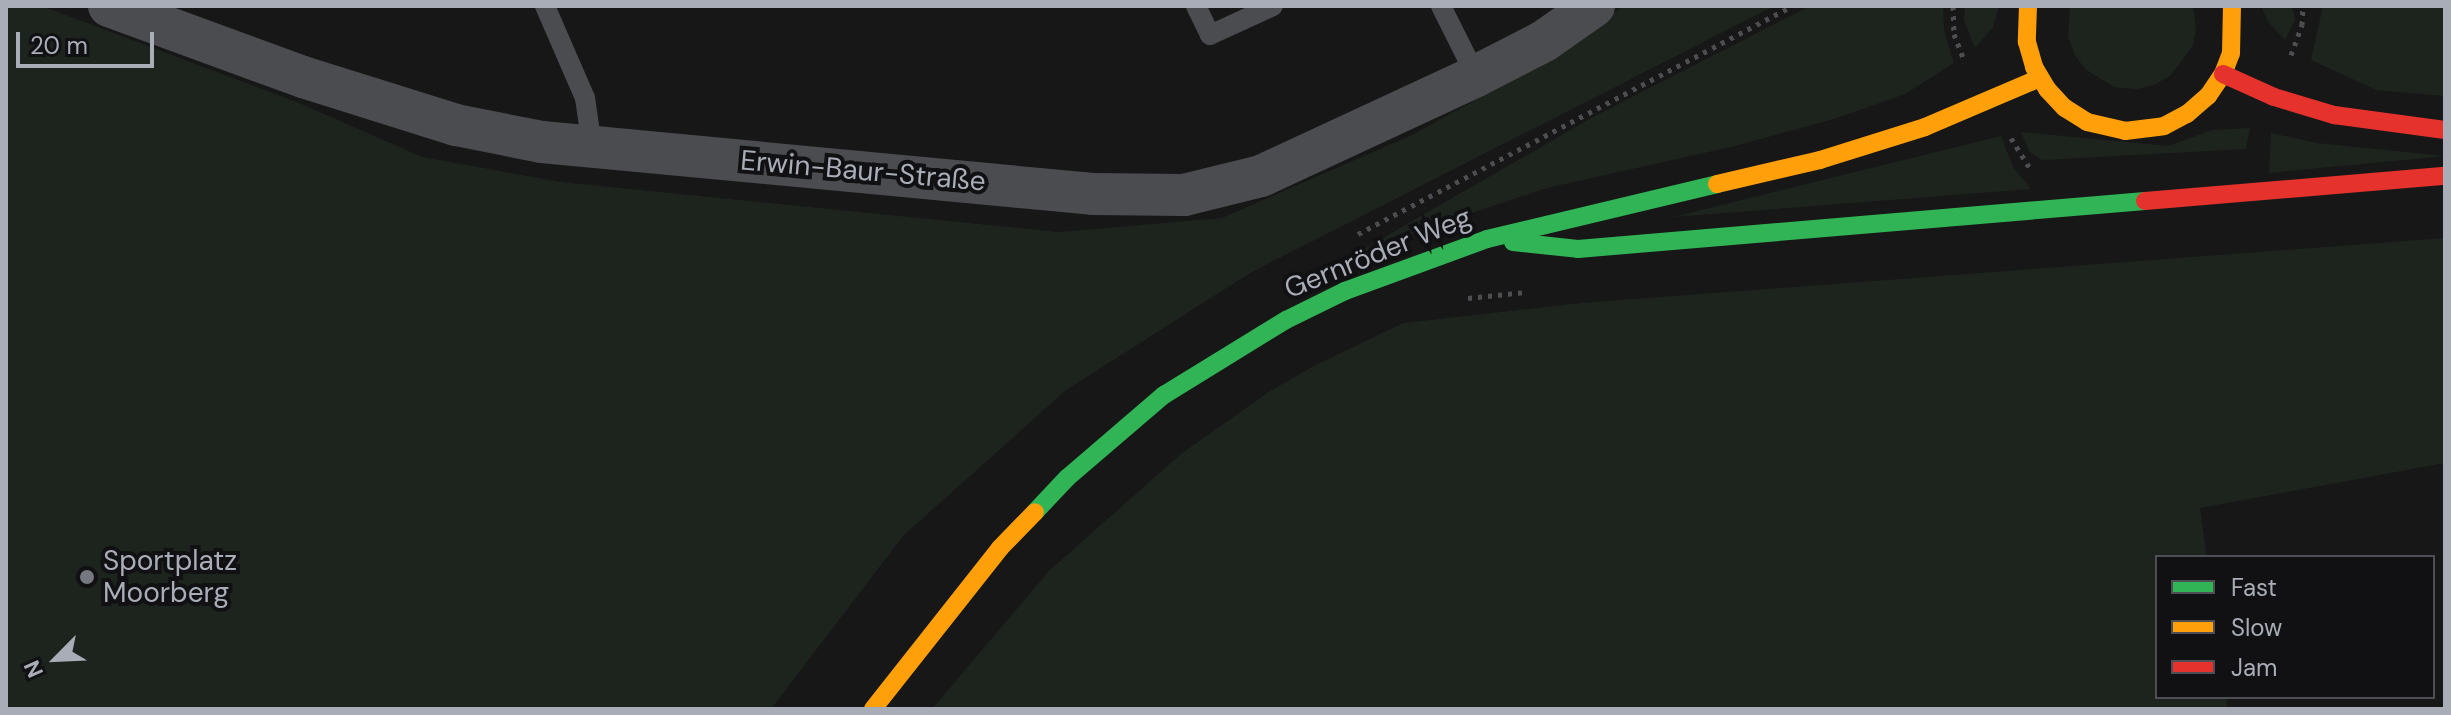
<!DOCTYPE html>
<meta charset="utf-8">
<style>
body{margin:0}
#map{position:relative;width:2451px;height:715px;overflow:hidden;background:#171717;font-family:"DM Sans",sans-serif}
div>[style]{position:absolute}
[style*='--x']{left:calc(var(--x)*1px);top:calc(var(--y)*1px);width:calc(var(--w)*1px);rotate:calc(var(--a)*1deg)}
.green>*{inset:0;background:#1d241e}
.path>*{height:5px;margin-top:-2.5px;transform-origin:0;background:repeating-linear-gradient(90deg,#4d4e52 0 4px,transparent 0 10px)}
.lane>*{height:20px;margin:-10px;padding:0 10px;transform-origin:10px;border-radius:10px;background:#4b4c50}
.street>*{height:42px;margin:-21px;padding:0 21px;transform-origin:21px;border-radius:21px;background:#4b4c50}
.fast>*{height:18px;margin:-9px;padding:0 9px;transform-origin:9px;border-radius:9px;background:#30b455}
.slow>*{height:18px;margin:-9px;padding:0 9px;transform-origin:9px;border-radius:9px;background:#ff9f0a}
.jam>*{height:18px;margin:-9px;padding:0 9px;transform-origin:9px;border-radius:9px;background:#e5322d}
.dots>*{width:22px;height:22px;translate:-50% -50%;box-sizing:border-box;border:4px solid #111113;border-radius:50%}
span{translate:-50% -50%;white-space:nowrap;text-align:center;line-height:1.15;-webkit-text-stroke:8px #111113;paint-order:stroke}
.street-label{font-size:28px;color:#a8adb8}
.poi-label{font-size:28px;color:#a8adb8}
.left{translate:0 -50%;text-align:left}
.frame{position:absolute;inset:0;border:8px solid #a8adb8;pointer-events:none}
.legend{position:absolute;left:2155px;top:555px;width:280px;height:144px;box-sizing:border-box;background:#111113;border:2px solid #4d4f55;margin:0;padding:10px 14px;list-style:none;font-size:24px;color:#a8adb8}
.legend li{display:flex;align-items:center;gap:16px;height:40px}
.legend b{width:40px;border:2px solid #4d4f55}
.north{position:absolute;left:16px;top:619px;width:80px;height:80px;-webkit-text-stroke:6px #111113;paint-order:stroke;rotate:246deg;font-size:22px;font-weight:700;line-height:32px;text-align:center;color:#a8adb8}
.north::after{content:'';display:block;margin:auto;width:28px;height:36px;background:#a8adb8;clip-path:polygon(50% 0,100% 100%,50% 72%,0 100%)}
.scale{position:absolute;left:16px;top:32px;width:138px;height:36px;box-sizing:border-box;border:4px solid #a8adb8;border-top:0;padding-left:10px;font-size:24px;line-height:28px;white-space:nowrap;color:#a8adb8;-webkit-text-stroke:6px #111113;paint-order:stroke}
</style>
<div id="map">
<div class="green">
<div style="clip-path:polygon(6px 6px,42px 6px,299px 103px,422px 157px,561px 182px,1059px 232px,1222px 218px,1412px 135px,1553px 57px,1624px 6px,1774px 6px,1250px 273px,1066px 390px,903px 536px,771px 709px,6px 709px)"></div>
<div style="clip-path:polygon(1810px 6px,1943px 6px,1944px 31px,1954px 63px,1905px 94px,1834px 119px,1735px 146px,1547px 188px,1424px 229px,1329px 269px,1593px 117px)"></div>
<div style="clip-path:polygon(1965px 6px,1999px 6px,1993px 27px,1975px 48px,1964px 20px)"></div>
<div style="clip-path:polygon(2070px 6px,2193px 6px,2196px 27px,2193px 46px,2171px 75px,2154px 85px,2137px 89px,2114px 87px,2085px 69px,2075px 55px,2068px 37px)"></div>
<div style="clip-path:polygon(2261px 6px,2292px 6px,2295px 20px,2285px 40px,2269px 23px)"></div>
<div style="clip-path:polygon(2323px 6px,2445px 6px,2445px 96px,2376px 90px,2311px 60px)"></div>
<div style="clip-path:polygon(2250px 128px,2246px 149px,2042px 160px,2029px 151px,2021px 132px,2168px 146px,2212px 130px)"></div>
<div style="clip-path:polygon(2271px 133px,2317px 143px,2445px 156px,2269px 173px)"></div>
<div style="clip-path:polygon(2001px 136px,2013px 167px,2031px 189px,1673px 217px)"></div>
<div style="clip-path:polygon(2445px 238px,2445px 463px,2200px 508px,2207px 557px,2157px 557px,2157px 697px,2226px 697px,2228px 709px,932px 709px,1049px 571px,1181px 454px,1270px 391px,1314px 366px,1403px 323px,1581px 303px)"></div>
</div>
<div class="path">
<div style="--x:1953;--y:6;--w:28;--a:88"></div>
<div style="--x:1954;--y:34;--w:30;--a:69"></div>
<div style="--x:2291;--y:55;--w:32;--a:-70"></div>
<div style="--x:2302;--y:25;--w:19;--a:-87"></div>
<div style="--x:2011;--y:138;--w:34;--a:58"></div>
<div style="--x:1358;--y:234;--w:490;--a:-27.7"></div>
<div style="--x:1468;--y:298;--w:58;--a:-5.9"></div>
</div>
<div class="lane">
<div style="--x:545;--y:6;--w:100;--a:66.5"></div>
<div style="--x:585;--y:98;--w:49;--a:81.7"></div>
<div style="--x:1196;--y:6;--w:32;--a:64"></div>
<div style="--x:1210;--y:35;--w:69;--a:-24.7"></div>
<div style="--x:1441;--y:6;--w:78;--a:63.4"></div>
</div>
<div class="street">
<div style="--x:109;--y:6;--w:207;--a:20.1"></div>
<div style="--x:303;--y:77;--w:160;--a:17.4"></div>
<div style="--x:456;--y:125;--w:88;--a:11.2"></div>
<div style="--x:542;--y:142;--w:553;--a:5.39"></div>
<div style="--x:1093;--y:194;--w:91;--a:0.6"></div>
<div style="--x:1184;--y:195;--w:79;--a:-13.9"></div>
<div style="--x:1261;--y:176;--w:237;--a:-24.9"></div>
<div style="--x:1476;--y:76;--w:76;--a:-27.2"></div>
<div style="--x:1544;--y:41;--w:61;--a:-35"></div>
</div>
<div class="fast">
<div style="--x:1513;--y:242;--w:65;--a:6.1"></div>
<div style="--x:1578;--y:249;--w:569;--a:-4.84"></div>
<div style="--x:1035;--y:512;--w:47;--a:-46.7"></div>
<div style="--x:1067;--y:478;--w:128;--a:-40.6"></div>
<div style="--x:1164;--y:395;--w:143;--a:-31.6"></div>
<div style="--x:1286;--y:320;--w:66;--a:-26.2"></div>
<div style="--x:1345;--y:291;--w:151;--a:-20.1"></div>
<div style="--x:1487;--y:239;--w:236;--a:-13.4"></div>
</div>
<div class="slow">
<div style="--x:2028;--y:6;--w:36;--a:92"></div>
<div style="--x:2027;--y:42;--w:26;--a:74"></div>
<div style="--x:2034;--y:67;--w:26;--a:59"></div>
<div style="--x:2047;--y:89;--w:26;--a:47"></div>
<div style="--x:2065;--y:108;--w:26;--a:32"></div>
<div style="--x:2087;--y:122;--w:39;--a:13"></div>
<div style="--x:2125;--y:131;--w:39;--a:-7"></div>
<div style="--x:2164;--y:126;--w:26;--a:-28"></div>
<div style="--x:2187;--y:114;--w:28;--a:-41"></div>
<div style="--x:2208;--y:96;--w:27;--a:-56"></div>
<div style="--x:2223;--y:74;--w:22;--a:-69"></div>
<div style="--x:2231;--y:53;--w:47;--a:-88.8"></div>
<div style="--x:1717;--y:184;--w:106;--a:-13.1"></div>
<div style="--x:1820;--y:160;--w:110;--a:-17.4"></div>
<div style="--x:1925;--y:127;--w:125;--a:-23.1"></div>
<div style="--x:873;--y:709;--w:205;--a:-51.7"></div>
<div style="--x:1000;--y:548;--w:50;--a:-45.8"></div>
</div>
<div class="jam">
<div style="--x:2223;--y:74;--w:56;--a:24.3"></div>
<div style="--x:2274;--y:97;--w:63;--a:16.7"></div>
<div style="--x:2334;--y:115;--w:112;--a:7.7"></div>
<div style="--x:2145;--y:201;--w:301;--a:-4.8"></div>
</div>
<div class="dots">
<div style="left:87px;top:577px;background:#757880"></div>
</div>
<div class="street-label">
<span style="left:863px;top:171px;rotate:5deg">Erwin-Baur-Straße</span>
<span style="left:1378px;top:253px;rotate:-22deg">Gernröder Weg</span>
</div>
<div class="poi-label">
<span class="left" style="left:103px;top:577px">Sportplatz<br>Moorberg</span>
</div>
<div class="frame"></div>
<ul class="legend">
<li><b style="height:10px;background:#30b455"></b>Fast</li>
<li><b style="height:10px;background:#ff9f0a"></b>Slow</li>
<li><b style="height:10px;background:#e5322d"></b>Jam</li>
</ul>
<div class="north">N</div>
<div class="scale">20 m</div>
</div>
